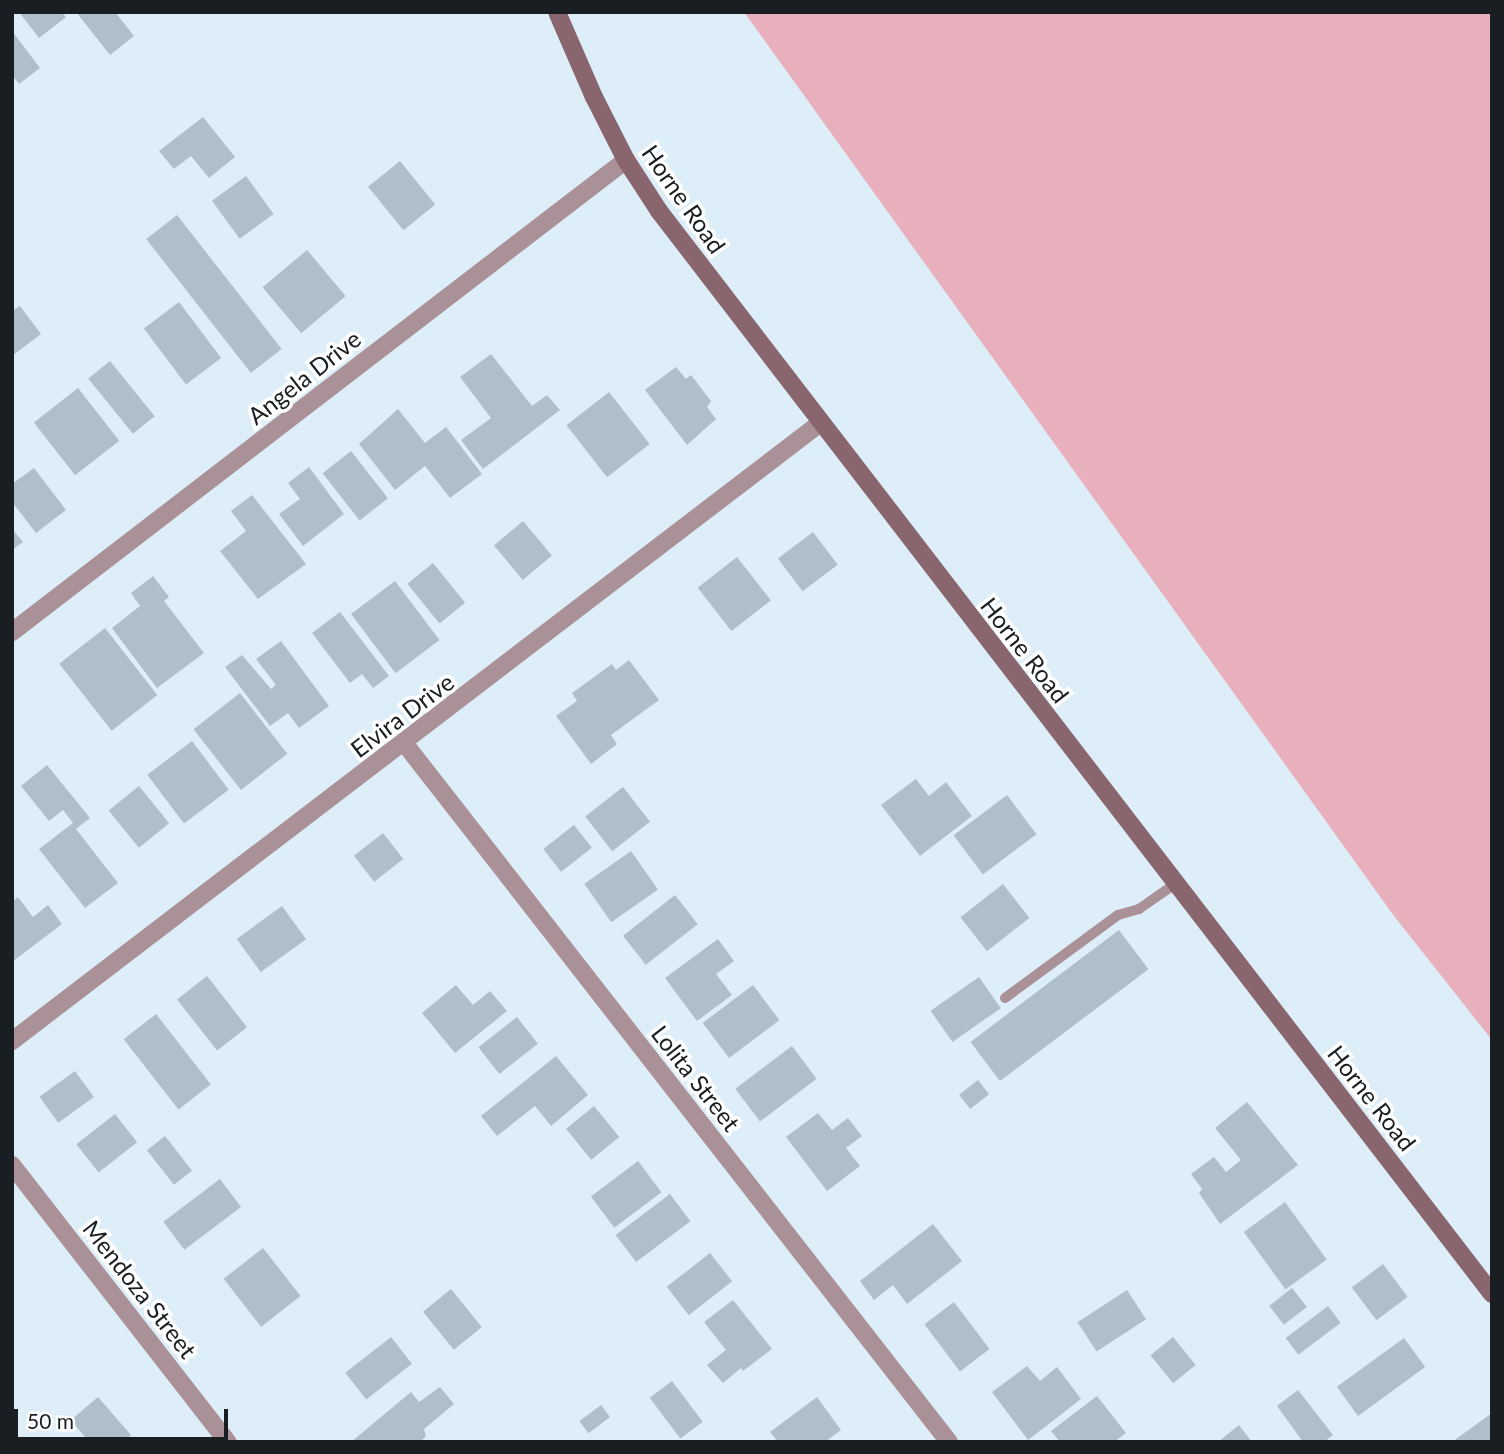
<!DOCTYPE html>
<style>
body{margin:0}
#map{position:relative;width:1504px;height:1454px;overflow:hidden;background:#ddeef9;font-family:Lato,sans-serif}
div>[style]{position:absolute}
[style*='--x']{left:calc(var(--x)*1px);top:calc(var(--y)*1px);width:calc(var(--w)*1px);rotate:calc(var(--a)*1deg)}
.green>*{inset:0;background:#e8afbd}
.building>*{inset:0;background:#afbfca;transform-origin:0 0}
.service>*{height:10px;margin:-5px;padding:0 5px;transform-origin:5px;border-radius:5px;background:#aa9197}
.minor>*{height:18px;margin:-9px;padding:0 9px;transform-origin:9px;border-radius:9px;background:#aa9197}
.secondary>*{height:18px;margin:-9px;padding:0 9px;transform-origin:9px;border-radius:9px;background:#89666e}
span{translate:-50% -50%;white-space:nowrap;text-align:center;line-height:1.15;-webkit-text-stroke:7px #fff;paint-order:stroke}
.street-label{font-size:24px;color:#181e22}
.frame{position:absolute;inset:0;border:14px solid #181e22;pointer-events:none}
.scale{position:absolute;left:14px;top:1409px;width:214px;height:32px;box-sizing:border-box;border:4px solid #181e22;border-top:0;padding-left:9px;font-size:21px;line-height:24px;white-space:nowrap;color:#181e22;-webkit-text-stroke:5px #fff;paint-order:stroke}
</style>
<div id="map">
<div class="green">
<div style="clip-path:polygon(744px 12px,1492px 12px,1492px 1040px,1394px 916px)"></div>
</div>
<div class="building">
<div style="clip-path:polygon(19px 12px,62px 12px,66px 17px,39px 38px)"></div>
<div style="clip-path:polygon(76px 12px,115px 12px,134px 36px,110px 55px)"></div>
<div style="clip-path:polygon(12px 31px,40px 68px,19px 84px,12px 75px)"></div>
<div style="clip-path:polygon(203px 117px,235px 157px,209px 178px,191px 156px,174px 169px,159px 151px)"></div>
<div style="left:400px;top:161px;width:56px;height:41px;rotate:51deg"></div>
<div style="left:246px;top:176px;width:47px;height:42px;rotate:54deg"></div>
<div style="left:177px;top:215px;width:170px;height:39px;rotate:52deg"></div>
<div style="left:307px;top:250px;width:60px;height:58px;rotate:50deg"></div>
<div style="left:179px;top:302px;width:70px;height:44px;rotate:53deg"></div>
<div style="clip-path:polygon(20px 306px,41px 334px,12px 356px,12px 311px)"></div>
<div style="clip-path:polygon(491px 354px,532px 406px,547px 395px,560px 410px,483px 469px,461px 440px,491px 418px,460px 377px)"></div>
<div style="left:110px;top:361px;width:71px;height:28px;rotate:51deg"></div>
<div style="clip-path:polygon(676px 367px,686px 379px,691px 375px,711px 401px,707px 407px,716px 419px,687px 445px,645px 390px)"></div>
<div style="left:78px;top:388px;width:67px;height:56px;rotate:52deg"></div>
<div style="left:609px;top:392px;width:66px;height:54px;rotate:52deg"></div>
<div style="clip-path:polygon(398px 409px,425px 443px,446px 427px,482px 474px,450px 498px,425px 466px,395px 490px,359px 444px)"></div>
<div style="left:351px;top:451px;width:60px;height:36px;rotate:52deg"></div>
<div style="clip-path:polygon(309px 467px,344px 514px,303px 546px,279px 514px,300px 499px,288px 483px)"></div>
<div style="clip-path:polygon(34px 468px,66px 510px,36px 533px,12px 502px,12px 484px)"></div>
<div style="clip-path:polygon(252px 495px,306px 564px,258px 599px,220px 551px,246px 531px,231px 511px)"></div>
<div style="left:523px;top:521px;width:45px;height:38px;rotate:50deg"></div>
<div style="clip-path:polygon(12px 529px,23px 542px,12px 550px)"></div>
<div style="left:813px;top:532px;width:41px;height:44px;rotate:53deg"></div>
<div style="left:737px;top:557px;width:55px;height:50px;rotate:52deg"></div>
<div style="left:433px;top:563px;width:51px;height:33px;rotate:51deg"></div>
<div style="clip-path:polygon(153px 576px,169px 597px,164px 601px,204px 653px,157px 688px,112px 628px,140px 606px,131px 593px)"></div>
<div style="left:395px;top:581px;width:74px;height:55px;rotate:53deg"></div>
<div style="clip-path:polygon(340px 612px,389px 676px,373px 688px,362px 674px,350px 683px,312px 633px)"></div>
<div style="left:105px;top:628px;width:85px;height:58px;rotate:52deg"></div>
<div style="clip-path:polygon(281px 641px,329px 706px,299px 728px,288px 713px,270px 726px,225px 667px,242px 655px,271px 689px,276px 685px,256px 659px)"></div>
<div style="clip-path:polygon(629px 660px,659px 700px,611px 735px,617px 744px,591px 764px,556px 716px,577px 701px,572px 693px,612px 664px,616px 670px)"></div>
<div style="left:240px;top:693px;width:77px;height:59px;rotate:52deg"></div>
<div style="left:192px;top:741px;width:61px;height:56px;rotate:53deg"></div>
<div style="clip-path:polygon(47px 765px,90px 818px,76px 829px,118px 883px,85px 908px,39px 849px,73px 823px,63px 810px,49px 821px,21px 786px)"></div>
<div style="clip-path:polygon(916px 779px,929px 796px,946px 782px,972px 816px,920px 856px,881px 805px)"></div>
<div style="left:139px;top:786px;width:48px;height:39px;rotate:51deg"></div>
<div style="left:623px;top:787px;width:44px;height:48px;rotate:52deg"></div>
<div style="left:1007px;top:795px;width:49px;height:67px;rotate:53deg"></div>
<div style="left:574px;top:825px;width:29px;height:39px;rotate:52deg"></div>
<div style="left:383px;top:833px;width:33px;height:37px;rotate:52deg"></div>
<div style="left:631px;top:851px;width:47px;height:57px;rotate:55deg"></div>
<div style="left:1003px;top:884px;width:43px;height:54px;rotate:52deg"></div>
<div style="left:675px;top:895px;width:37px;height:66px;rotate:52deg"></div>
<div style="clip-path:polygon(18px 897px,33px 917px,48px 905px,62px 924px,12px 962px,12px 902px)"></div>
<div style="left:282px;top:906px;width:41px;height:56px;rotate:54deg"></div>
<div style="left:1119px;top:930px;width:49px;height:186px;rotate:53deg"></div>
<div style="clip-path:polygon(718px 939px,734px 961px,716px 974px,732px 995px,697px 1021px,665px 978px)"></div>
<div style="left:207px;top:976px;width:65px;height:38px;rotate:52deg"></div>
<div style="left:979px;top:977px;width:38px;height:59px;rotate:55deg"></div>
<div style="clip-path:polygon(456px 985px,473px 1005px,490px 991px,507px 1011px,455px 1053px,422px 1013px)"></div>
<div style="left:753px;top:985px;width:44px;height:63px;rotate:53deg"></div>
<div style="left:156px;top:1014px;width:89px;height:41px;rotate:52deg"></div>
<div style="left:517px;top:1017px;width:34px;height:49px;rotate:52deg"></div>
<div style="left:792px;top:1046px;width:41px;height:71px;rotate:53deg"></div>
<div style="clip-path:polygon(556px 1056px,588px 1095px,551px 1126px,535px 1106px,497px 1136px,481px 1116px)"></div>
<div style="left:75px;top:1071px;width:32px;height:44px;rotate:54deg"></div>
<div style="left:978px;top:1080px;width:18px;height:24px;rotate:52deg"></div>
<div style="clip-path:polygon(1247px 1102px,1298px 1165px,1220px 1224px,1199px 1193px,1202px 1189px,1191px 1174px,1214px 1157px,1226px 1172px,1241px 1160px,1215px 1128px)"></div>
<div style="left:594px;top:1106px;width:40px;height:36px;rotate:51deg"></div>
<div style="clip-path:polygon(818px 1113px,832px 1130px,848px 1118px,862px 1136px,846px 1148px,860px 1166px,827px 1191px,786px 1137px)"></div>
<div style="left:115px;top:1114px;width:36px;height:49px;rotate:52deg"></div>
<div style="left:165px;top:1136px;width:44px;height:23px;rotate:52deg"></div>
<div style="left:638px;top:1161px;width:39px;height:59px;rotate:53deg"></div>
<div style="left:220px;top:1179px;width:35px;height:71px;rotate:53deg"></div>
<div style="left:670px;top:1194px;width:34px;height:68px;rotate:53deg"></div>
<div style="left:1285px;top:1202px;width:71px;height:51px;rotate:54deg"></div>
<div style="clip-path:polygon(933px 1224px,962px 1261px,907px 1304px,893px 1285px,874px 1300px,860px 1281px)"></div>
<div style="left:263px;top:1248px;width:61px;height:50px;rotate:52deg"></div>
<div style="left:710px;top:1253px;width:36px;height:55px;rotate:52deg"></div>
<div style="left:1383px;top:1264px;width:41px;height:39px;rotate:53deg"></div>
<div style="left:1292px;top:1288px;width:24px;height:29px;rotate:52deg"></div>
<div style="left:451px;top:1289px;width:49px;height:36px;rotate:51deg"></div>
<div style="left:1127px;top:1290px;width:35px;height:59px;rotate:57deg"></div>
<div style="clip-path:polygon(733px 1300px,772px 1349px,743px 1371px,741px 1368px,723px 1383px,707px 1365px,726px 1350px,704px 1322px)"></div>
<div style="left:954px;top:1302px;width:59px;height:37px;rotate:53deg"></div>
<div style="left:1328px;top:1306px;width:21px;height:53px;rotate:53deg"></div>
<div style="left:391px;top:1337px;width:34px;height:58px;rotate:52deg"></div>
<div style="left:1173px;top:1337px;width:36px;height:29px;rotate:51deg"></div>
<div style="left:1404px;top:1338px;width:36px;height:83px;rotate:54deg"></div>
<div style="clip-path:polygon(1027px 1366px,1040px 1381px,1057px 1367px,1081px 1399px,1028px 1440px,992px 1392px)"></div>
<div style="left:672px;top:1381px;width:51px;height:28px;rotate:53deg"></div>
<div style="clip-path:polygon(440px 1387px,454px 1404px,424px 1429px,426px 1436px,420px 1442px,351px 1442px,411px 1392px,419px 1402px)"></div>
<div style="clip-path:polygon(1298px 1390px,1333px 1435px,1324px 1442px,1303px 1442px,1277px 1406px)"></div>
<div style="clip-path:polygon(1097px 1396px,1126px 1433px,1114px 1442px,1060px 1442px,1051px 1431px)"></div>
<div style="clip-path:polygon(98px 1397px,131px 1435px,123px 1442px,89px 1442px,71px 1420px)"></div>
<div style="clip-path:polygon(817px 1397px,841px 1430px,825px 1442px,778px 1442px,770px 1432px)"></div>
<div style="left:601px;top:1405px;width:15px;height:27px;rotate:53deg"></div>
<div style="clip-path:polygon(1492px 1413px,1492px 1442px,1452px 1442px)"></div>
<div style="clip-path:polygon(1239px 1425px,1252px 1442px,1218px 1442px)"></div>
</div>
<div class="service">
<div style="--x:1005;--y:998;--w:140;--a:-36.3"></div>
<div style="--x:1118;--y:915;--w:22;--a:-16"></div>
<div style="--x:1139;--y:909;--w:44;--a:-34.8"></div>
</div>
<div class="minor">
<div style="--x:12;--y:632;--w:774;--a:-37.55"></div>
<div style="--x:405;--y:744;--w:885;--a:52.07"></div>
<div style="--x:12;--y:1041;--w:1016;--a:-37.4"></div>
<div style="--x:12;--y:1165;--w:351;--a:52.1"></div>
</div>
<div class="secondary">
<div style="--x:557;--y:12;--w:93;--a:66.5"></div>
<div style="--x:594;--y:97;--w:71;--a:63.1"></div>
<div style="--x:626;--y:160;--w:61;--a:57.1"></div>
<div style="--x:659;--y:211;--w:1366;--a:52.43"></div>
</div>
<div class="street-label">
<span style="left:684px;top:199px;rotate:55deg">Horne Road</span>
<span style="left:304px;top:377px;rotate:-38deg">Angela Drive</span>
<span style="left:1025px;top:650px;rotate:52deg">Horne Road</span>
<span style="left:402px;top:715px;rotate:-37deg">Elvira Drive</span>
<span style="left:696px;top:1078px;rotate:52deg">Lolita Street</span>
<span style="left:1372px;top:1098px;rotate:52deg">Horne Road</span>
<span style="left:140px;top:1289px;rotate:52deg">Mendoza Street</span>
</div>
<div class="frame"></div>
<div class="scale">50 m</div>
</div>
